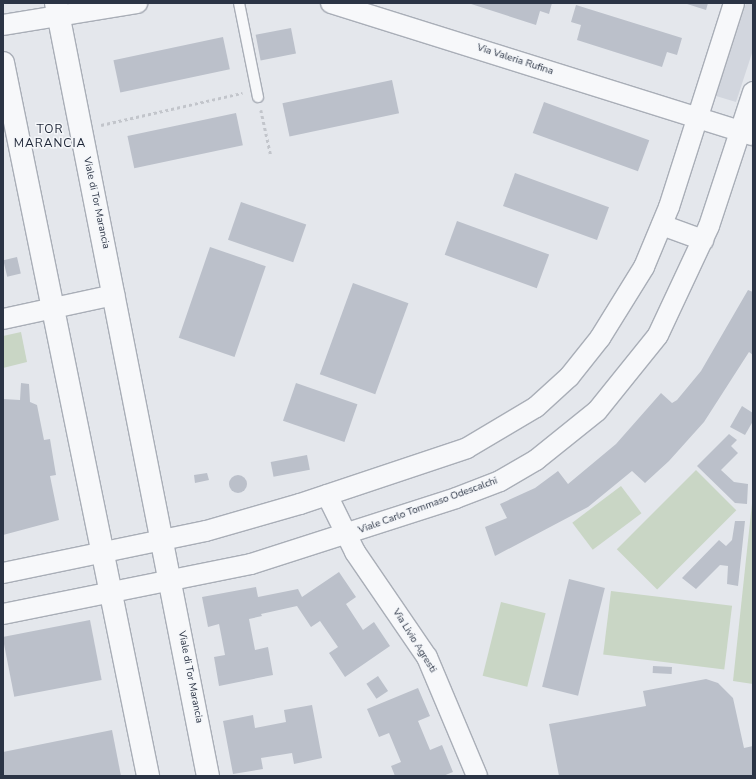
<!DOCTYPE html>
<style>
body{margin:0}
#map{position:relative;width:756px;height:779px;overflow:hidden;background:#e4e7ec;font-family:"Nunito Sans",sans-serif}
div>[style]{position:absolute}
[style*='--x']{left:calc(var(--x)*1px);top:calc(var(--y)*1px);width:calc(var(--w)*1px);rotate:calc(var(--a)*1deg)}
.built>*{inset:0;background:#d2d6de}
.green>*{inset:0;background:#c9d6c5;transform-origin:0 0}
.building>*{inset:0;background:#bbc0ca;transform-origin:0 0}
.round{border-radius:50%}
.path>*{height:2.5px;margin-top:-1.25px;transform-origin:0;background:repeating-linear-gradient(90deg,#c2c5cb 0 3px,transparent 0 6px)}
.roads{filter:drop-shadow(1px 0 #a9aeb7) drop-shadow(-1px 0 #a9aeb7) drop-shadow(0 1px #a9aeb7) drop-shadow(0 -1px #a9aeb7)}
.service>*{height:10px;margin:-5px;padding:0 5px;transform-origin:5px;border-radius:5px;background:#f7f8fa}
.minor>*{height:20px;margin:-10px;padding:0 10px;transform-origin:10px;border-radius:10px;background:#f7f8fa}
.tertiary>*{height:22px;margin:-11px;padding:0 11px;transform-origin:11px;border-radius:11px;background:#f7f8fa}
span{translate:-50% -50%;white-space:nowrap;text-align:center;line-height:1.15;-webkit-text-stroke:3px #f4f6f9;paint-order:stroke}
.street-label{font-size:10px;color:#2b3445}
.quarter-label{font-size:12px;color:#1d2536;letter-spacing:1px}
.frame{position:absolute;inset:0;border:4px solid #2b3445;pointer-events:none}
</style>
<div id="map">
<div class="built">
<div style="clip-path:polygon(746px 3px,753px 3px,753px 50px,736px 102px,716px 96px)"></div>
</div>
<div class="green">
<div style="clip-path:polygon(21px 332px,27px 362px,3px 368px,3px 336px)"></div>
<div style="left:696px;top:470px;width:57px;height:112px;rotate:45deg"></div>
<div style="left:621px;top:486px;width:34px;height:61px;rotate:53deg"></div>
<div style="clip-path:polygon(753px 494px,753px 684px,733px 681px)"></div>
<div style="left:611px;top:591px;width:122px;height:64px;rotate:7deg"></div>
<div style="left:501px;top:602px;width:46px;height:76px;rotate:14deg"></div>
</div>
<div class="building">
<div style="clip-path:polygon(468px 3px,552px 3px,549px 14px,540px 11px,536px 25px)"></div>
<div style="clip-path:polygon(684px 3px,708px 3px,706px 10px)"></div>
<div style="clip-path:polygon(576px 5px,682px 38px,677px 55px,667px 52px,662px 67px,577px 40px,581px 25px,571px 22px)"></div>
<div style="left:291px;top:28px;width:26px;height:36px;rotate:79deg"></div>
<div style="left:223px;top:37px;width:33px;height:112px;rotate:78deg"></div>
<div style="left:392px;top:80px;width:34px;height:112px;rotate:78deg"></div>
<div style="left:544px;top:102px;width:112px;height:33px;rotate:20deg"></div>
<div style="left:236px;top:113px;width:33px;height:111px;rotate:78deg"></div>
<div style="left:515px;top:173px;width:100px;height:35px;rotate:20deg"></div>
<div style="left:241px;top:202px;width:69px;height:40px;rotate:19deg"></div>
<div style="left:457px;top:221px;width:98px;height:36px;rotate:20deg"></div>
<div style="left:210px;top:247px;width:59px;height:96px;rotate:19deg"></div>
<div style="left:17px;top:257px;width:17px;height:14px;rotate:77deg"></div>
<div style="left:353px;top:283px;width:59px;height:97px;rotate:20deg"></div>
<div style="clip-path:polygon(748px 290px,753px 292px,753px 355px,749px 352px,704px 422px,669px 461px,645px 483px,632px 471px,588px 507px,495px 556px,485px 527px,507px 518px,500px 504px,535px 488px,558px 471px,568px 484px,616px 444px,661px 393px,672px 403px,677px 400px,701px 371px)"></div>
<div style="clip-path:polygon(21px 383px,29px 384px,30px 402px,37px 405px,44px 440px,50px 439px,56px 475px,50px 476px,59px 520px,3px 535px,3px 399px,20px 400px)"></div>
<div style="left:296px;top:383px;width:65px;height:40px;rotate:19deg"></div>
<div style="clip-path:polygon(742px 406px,753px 413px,753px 421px,745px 435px,730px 427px)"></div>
<div style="clip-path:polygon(729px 434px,737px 440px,731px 446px,738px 453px,721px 470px,734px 482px,748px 484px,747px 504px,735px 503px,697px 466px)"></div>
<div style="left:307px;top:455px;width:15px;height:37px;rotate:79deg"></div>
<div style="clip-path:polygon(207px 473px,209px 480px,195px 483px,194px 475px)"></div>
<div class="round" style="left:229px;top:475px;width:18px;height:18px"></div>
<div style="clip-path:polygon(735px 521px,745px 521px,738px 586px,727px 584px,728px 566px,720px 565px,696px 589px,682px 578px,719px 540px,726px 546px,732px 540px)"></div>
<div style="clip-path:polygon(339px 572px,356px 597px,346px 604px,363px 630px,374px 622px,390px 646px,345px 677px,329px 653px,338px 647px,320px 621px,311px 627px,297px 606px,261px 614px,262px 616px,249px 619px,255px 650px,268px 647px,273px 675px,219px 686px,214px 657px,225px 655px,219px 624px,208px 627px,202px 597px,256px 587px,258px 597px,298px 589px,302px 597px)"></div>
<div style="left:569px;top:579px;width:37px;height:111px;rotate:14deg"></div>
<div style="left:90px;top:620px;width:61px;height:89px;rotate:79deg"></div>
<div style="left:653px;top:666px;width:19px;height:7px;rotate:3deg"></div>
<div style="left:378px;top:676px;width:18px;height:14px;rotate:56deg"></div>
<div style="clip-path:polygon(706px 679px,718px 683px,733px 698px,744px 748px,753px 746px,753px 776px,559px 776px,549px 724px,646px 706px,643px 691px)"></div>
<div style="clip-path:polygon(418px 688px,430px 716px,418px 721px,430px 750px,442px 745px,453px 772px,443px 776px,395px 776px,391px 766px,401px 762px,389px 733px,379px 737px,367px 709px)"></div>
<div style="clip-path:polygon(312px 705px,322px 758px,294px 764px,292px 753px,261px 758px,263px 769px,233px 774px,223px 721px,253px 715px,255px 728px,286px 722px,284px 710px)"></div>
<div style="clip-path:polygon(112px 730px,121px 776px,3px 776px,3px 752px)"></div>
</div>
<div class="path">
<div style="--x:261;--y:110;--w:47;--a:77.7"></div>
<div style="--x:101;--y:125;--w:145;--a:-12.8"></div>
</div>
<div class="roads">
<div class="service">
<div style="--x:239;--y:3;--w:96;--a:78.6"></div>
</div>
<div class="minor">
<div style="--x:331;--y:3;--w:442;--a:17.4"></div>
<div style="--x:3;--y:25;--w:136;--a:-9.3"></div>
<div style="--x:662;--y:225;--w:44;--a:20.1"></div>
<div style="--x:3;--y:319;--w:114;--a:-12.2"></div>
<div style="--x:327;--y:495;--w:64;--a:63.8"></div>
<div style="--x:355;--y:552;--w:127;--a:55.6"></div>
<div style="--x:427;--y:657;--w:129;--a:67.2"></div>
<div style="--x:3;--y:573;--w:207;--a:-11.7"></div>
<div style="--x:206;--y:531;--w:98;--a:-16"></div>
<div style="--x:300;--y:504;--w:176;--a:-18.5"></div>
<div style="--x:467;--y:448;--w:80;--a:-30.7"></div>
<div style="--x:536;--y:407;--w:45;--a:-42.3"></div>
<div style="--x:569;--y:377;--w:50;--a:-51.5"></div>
<div style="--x:600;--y:338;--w:84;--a:-58.2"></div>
<div style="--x:644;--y:267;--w:65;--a:-67.4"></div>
<div style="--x:669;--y:207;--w:214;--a:-72.3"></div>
<div style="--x:3;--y:614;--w:253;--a:-11.4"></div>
<div style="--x:251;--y:564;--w:215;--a:-17.8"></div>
<div style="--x:456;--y:498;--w:47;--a:-21.1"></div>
<div style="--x:500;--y:481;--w:42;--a:-30.3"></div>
<div style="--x:536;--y:460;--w:78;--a:-38.8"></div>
<div style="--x:597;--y:411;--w:97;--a:-51.2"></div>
<div style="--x:658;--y:335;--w:120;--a:-64.9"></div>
<div style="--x:709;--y:226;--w:141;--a:-71.8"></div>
</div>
<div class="tertiary">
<div style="--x:56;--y:3;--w:788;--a:78.88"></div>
<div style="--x:3;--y:63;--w:728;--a:78.5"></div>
</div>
</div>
<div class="street-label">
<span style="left:515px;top:60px;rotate:18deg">Via Valeria Rufina</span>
<span style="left:96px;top:203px;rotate:78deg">Viale di Tor Marancia</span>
<span style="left:428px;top:506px;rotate:-20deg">Viale Carlo Tommaso Odescalchi</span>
<span style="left:414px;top:641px;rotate:58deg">Via Livio Agresti</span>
<span style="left:190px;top:677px;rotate:79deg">Viale di Tor Marancia</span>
</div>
<div class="quarter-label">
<span style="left:50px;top:137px">TOR<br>MARANCIA</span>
</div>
<div class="frame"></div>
</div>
